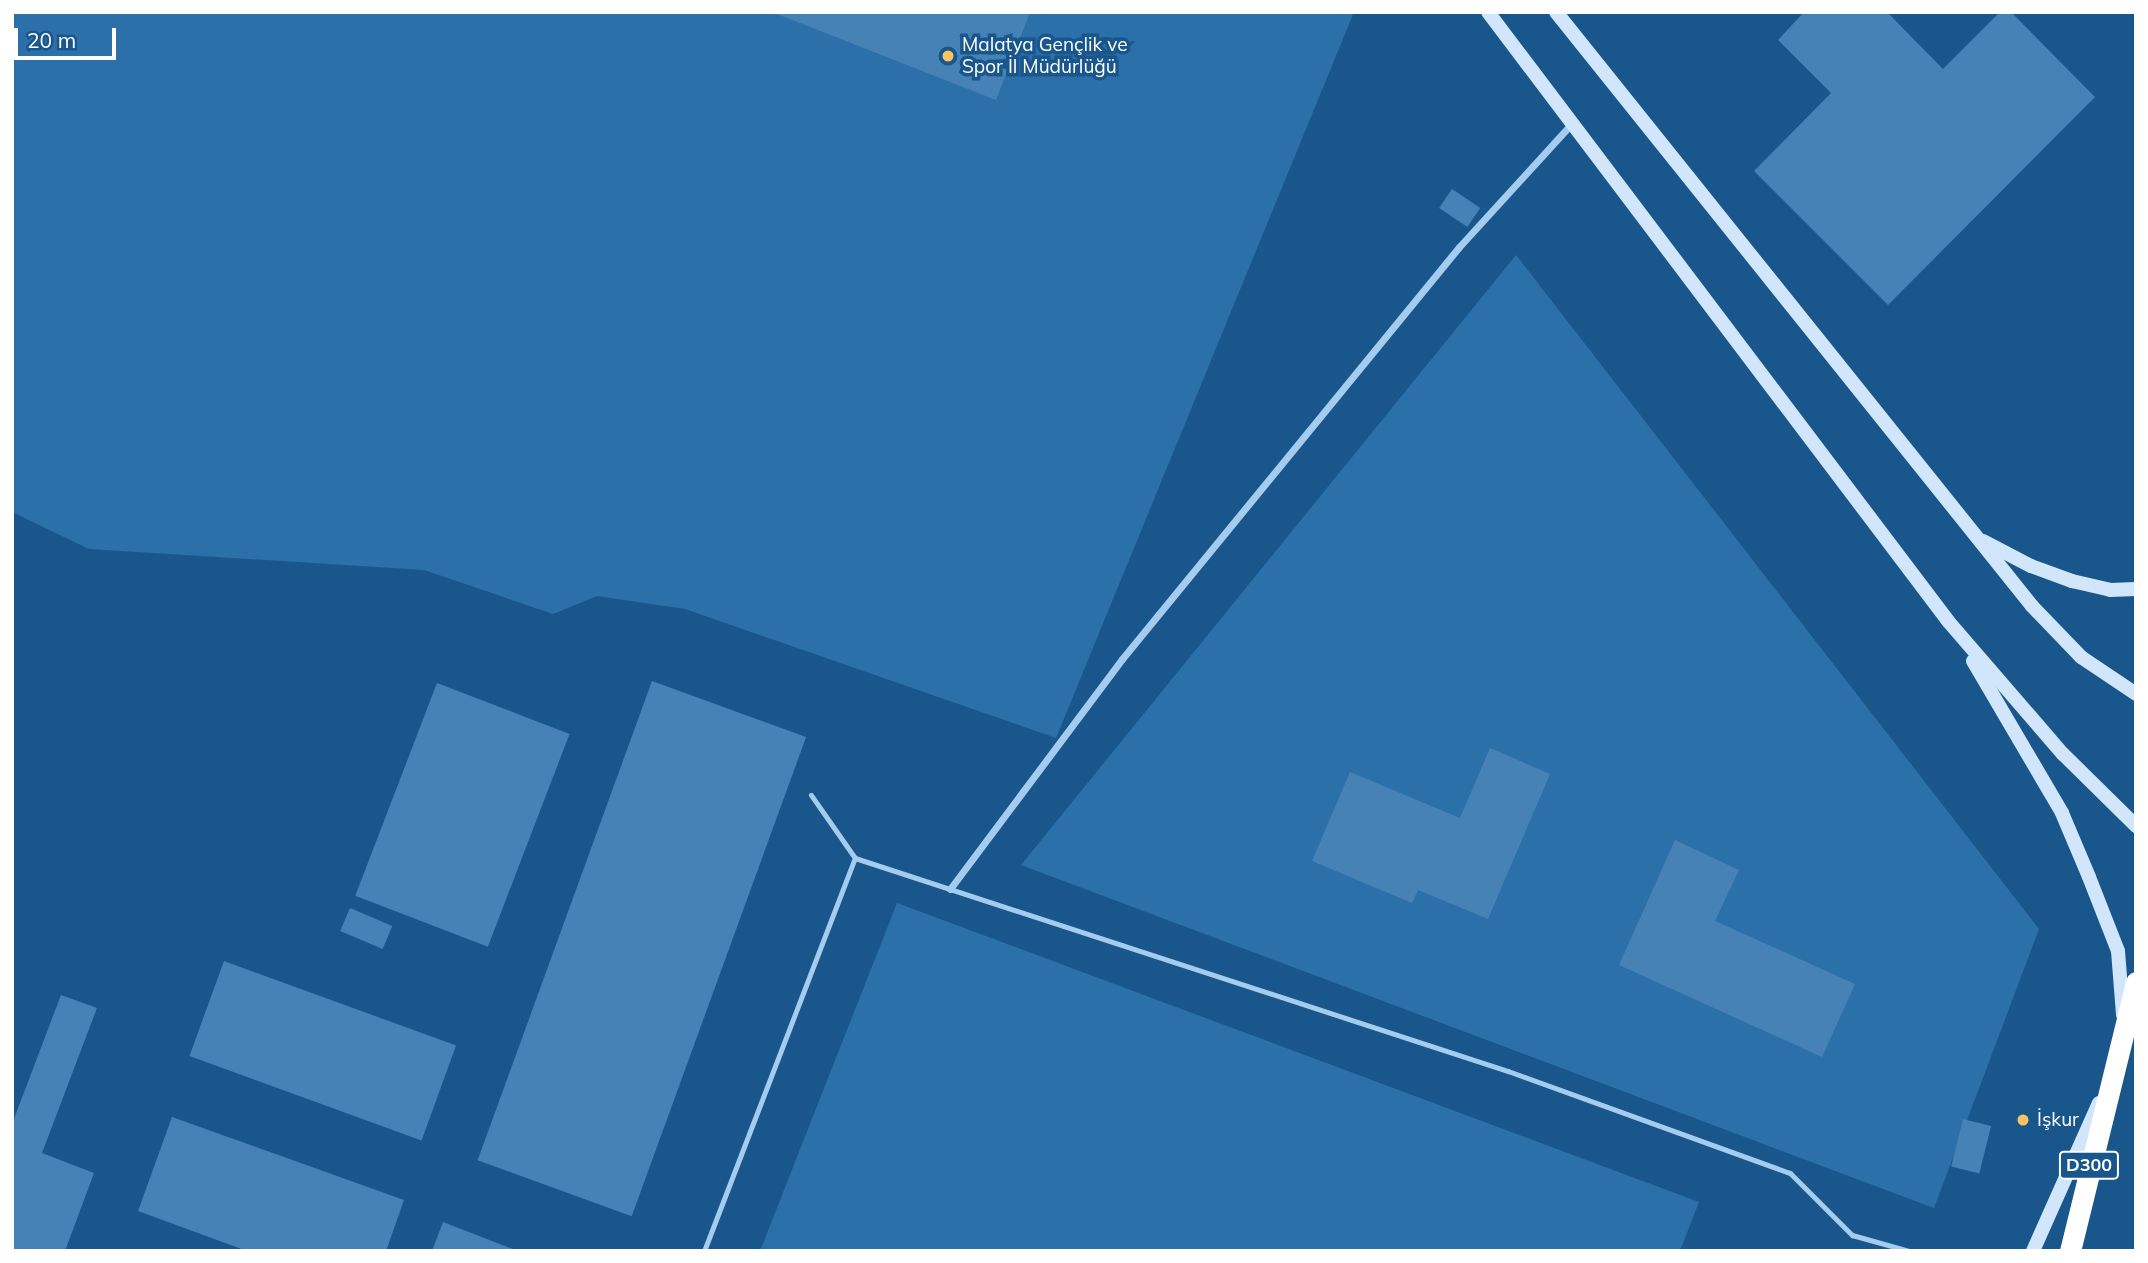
<!DOCTYPE html>
<meta charset="utf-8">
<style>
body{margin:0}
#map{position:relative;width:2148px;height:1263px;overflow:hidden;background:#19568b;font-family:Mulish,sans-serif}
div>[style]{position:absolute}
[style*='--x']{left:calc(var(--x)*1px);top:calc(var(--y)*1px);width:calc(var(--w)*1px);rotate:calc(var(--a)*1deg)}
.green>*{inset:0;background:#2c70aa}
.building>*{inset:0;background:#4682b6;transform-origin:0 0}
.lane>*{height:5px;margin:-2.5px;padding:0 2.5px;transform-origin:2.5px;border-radius:2.5px;background:#a4ccee}
.street>*{height:7px;margin:-3.5px;padding:0 3.5px;transform-origin:3.5px;border-radius:3.5px;background:#a4ccee}
.secondary>*{height:14px;margin:-7px;padding:0 7px;transform-origin:7px;border-radius:7px;background:#d1e6fa}
.highway>*{height:21px;margin:-10.5px;padding:0 10.5px;transform-origin:10.5px;border-radius:10.5px;background:#fff}
.dots>*{width:19px;height:19px;translate:-50% -50%;box-sizing:border-box;border:4px solid #19568b;border-radius:50%}
span{translate:-50% -50%;white-space:nowrap;text-align:center;line-height:1.15;-webkit-text-stroke:7px #19568b;paint-order:stroke}
.shield-label span{padding:2px 5px;background:#19568b;border:2px solid;border-radius:5px;-webkit-text-stroke-width:0}
.shield-label{font-size:18px;color:#fff;font-weight:700}
.poi-label{font-size:19px;color:#fff}
.left{translate:0 -50%;text-align:left}
.frame{position:absolute;inset:0;border:14px solid #fff;pointer-events:none}
.scale{position:absolute;left:14px;top:28px;width:102px;height:32px;box-sizing:border-box;border:4px solid #fff;border-top:0;padding-left:9px;font-size:21px;line-height:24px;white-space:nowrap;color:#fff;-webkit-text-stroke:5px #19568b;paint-order:stroke}
</style>
<div id="map">
<div class="green">
<div style="clip-path:polygon(12px 12px,1354px 12px,1056px 738px,685px 609px,597px 596px,553px 614px,424px 570px,89px 549px,12px 512px)"></div>
<div style="clip-path:polygon(1516px 255px,2039px 929px,1934px 1208px,1021px 865px)"></div>
<div style="clip-path:polygon(897px 903px,1699px 1202px,1680px 1251px,760px 1251px)"></div>
</div>
<div class="building">
<div style="clip-path:polygon(772px 12px,1030px 12px,996px 100px)"></div>
<div style="clip-path:polygon(1804px 12px,1887px 12px,1943px 69px,2000px 12px,2011px 12px,2095px 97px,1888px 305px,1754px 171px,1831px 93px,1778px 40px)"></div>
<div style="left:1452px;top:189px;width:34px;height:23px;rotate:34deg"></div>
<div style="left:652px;top:681px;width:164px;height:510px;rotate:20deg"></div>
<div style="left:437px;top:683px;width:142px;height:228px;rotate:21deg"></div>
<div style="clip-path:polygon(1490px 748px,1550px 774px,1488px 919px,1418px 890px,1412px 903px,1312px 861px,1350px 772px,1460px 818px)"></div>
<div style="clip-path:polygon(1675px 840px,1739px 870px,1715px 921px,1855px 984px,1822px 1057px,1619px 965px)"></div>
<div style="left:350px;top:908px;width:46px;height:25px;rotate:23deg"></div>
<div style="left:224px;top:961px;width:247px;height:101px;rotate:20deg"></div>
<div style="clip-path:polygon(61px 995px,97px 1008px,42px 1153px,94px 1173px,65px 1251px,12px 1251px,12px 1124px)"></div>
<div style="clip-path:polygon(172px 1117px,404px 1200px,386px 1251px,247px 1251px,138px 1211px)"></div>
<div style="left:1963px;top:1119px;width:29px;height:49px;rotate:14deg"></div>
<div style="clip-path:polygon(443px 1222px,518px 1251px,432px 1251px)"></div>
</div>
<div class="lane">
<div style="--x:855;--y:858;--w:687;--a:18.07"></div>
<div style="--x:1508;--y:1071;--w:300;--a:19.9"></div>
<div style="--x:1790;--y:1173;--w:88;--a:45"></div>
<div style="--x:1852;--y:1235;--w:59;--a:15.7"></div>
<div style="--x:704;--y:1251;--w:421;--a:-69"></div>
<div style="--x:855;--y:858;--w:77;--a:-124.9"></div>
</div>
<div class="street">
<div style="--x:950;--y:889;--w:287;--a:-53.2"></div>
<div style="--x:1122;--y:659;--w:532;--a:-50.72"></div>
<div style="--x:1459;--y:247;--w:169;--a:-47.6"></div>
</div>
<div class="secondary">
<div style="--x:1488;--y:12;--w:763;--a:52.93"></div>
<div style="--x:1948;--y:621;--w:176;--a:49.2"></div>
<div style="--x:2063;--y:754;--w:103;--a:44.6"></div>
<div style="--x:1556;--y:12;--w:761;--a:51.29"></div>
<div style="--x:2032;--y:606;--w:71;--a:46.1"></div>
<div style="--x:2081;--y:657;--w:66;--a:33.9"></div>
<div style="--x:1983;--y:541;--w:54;--a:27.5"></div>
<div style="--x:2031;--y:566;--w:44;--a:20.1"></div>
<div style="--x:2072;--y:581;--w:39;--a:13"></div>
<div style="--x:2110;--y:590;--w:26;--a:-2"></div>
<div style="--x:1973;--y:661;--w:176;--a:59.6"></div>
<div style="--x:2062;--y:813;--w:69;--a:67.1"></div>
<div style="--x:2089;--y:877;--w:79;--a:68.6"></div>
<div style="--x:2118;--y:951;--w:64;--a:85.5"></div>
<div style="--x:2033;--y:1251;--w:162;--a:-66"></div>
</div>
<div class="highway">
<div style="--x:2070;--y:1251;--w:277;--a:-76.2"></div>
</div>
<div class="dots">
<div style="left:948px;top:56px;background:#ffc260"></div>
<div style="left:2023px;top:1120px;background:#ffc260"></div>
</div>
<div class="shield-label">
<span style="left:2089px;top:1165px">D300</span>
</div>
<div class="poi-label">
<span class="left" style="left:962px;top:56px">Malatya Gençlik ve<br>Spor İl Müdürlüğü</span>
<span class="left" style="left:2037px;top:1120px">İşkur</span>
</div>
<div class="frame"></div>
<div class="scale">20 m</div>
</div>
